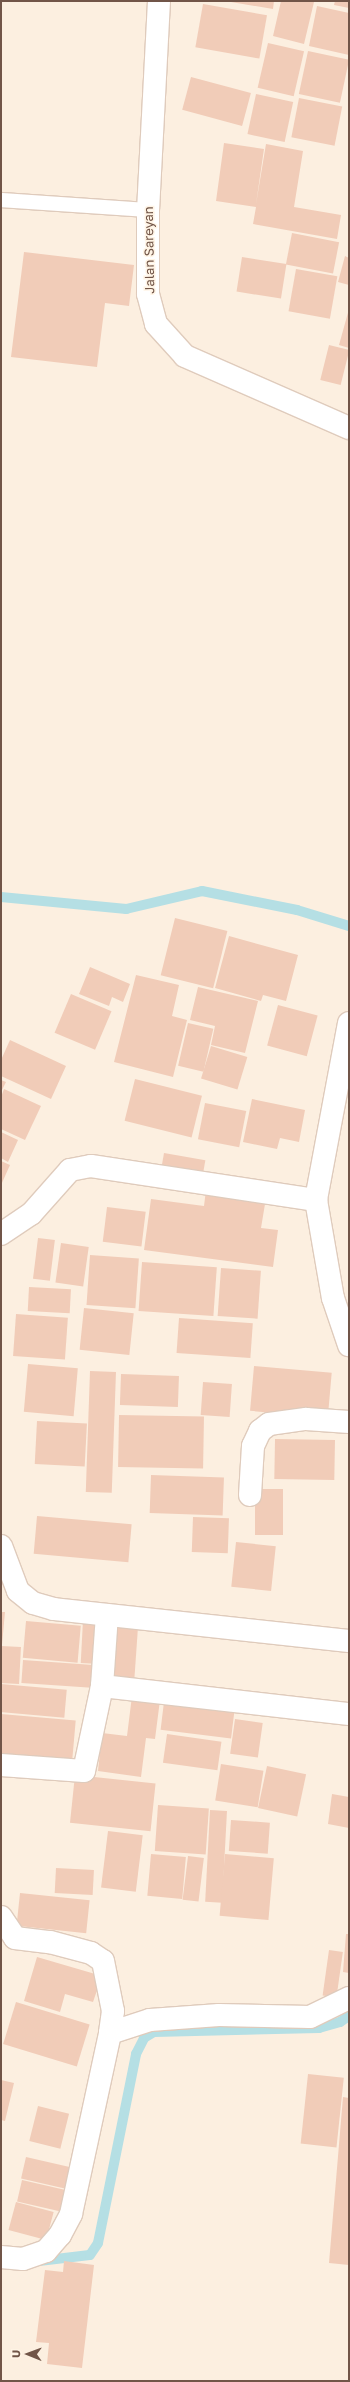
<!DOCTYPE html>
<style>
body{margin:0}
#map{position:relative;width:350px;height:2382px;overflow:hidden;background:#fcefe0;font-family:"Golos Text",sans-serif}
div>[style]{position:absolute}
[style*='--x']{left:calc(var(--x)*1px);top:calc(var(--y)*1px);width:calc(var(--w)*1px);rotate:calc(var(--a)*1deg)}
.stream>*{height:10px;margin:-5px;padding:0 5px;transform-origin:5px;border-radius:5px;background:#b5dfe4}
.building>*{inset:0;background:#f1ccb8;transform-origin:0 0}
.roads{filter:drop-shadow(1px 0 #dfcbbc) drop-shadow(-1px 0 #dfcbbc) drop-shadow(0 1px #dfcbbc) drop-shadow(0 -1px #dfcbbc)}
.service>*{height:14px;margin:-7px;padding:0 7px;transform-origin:7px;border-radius:7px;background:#fff}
.minor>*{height:22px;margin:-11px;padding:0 11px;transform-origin:11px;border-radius:11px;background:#fff}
span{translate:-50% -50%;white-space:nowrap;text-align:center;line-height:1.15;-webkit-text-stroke:3px #fff4e5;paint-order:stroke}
.street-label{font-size:13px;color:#715548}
.frame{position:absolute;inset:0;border:2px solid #715548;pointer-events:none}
.north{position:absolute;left:8px;top:2334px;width:40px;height:40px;-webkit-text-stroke:3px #fff4e5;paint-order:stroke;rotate:271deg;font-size:11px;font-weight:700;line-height:16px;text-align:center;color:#715548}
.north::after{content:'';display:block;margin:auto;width:14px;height:18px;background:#715548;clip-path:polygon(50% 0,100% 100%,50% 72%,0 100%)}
</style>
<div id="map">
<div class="stream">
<div style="--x:1;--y:897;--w:126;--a:5.5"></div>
<div style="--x:126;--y:909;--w:78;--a:-13.3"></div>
<div style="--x:202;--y:891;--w:97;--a:11.3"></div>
<div style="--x:297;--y:910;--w:54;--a:17.1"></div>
<div style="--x:39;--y:2261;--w:51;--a:-6.7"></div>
<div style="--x:90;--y:2255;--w:14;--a:-56"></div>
<div style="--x:98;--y:2243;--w:193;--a:-78.6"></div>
<div style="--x:136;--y:2054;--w:18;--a:-63"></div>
<div style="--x:144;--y:2038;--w:12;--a:-31"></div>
<div style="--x:154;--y:2032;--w:165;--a:-1.4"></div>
<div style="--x:319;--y:2028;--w:22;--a:-16"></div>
<div style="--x:340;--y:2022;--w:11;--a:-34"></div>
</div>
<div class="building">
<div style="clip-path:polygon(225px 1px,274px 1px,273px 9px)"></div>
<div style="clip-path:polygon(281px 1px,314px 2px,304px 44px,273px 36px)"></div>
<div style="clip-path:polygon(335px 1px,349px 1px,349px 8px,334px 5px)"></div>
<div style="left:203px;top:4px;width:65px;height:44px;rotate:10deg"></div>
<div style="clip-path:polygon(317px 6px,349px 13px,349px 55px,309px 46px)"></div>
<div style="left:268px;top:43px;width:37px;height:46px;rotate:13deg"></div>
<div style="left:308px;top:51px;width:42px;height:44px;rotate:12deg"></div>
<div style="left:191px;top:77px;width:62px;height:34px;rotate:15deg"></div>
<div style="left:256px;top:94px;width:38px;height:41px;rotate:12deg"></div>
<div style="left:299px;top:98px;width:44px;height:40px;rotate:11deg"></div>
<div style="clip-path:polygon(224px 143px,264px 149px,256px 204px,266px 144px,303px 151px,294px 207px,341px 215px,337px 239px,253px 224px,256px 207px,216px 201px)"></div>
<div style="left:292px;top:233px;width:48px;height:32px;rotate:11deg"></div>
<div style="clip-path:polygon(24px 252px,134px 265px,129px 306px,105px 303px,97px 367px,11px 357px)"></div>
<div style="clip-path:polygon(345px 256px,349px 258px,349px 285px,338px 282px)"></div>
<div style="left:242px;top:257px;width:45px;height:35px;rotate:9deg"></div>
<div style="left:296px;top:269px;width:42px;height:43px;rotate:10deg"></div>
<div style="clip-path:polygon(349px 309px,349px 348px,339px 345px)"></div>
<div style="left:329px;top:345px;width:21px;height:36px;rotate:14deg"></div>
<div style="left:175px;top:918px;width:54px;height:59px;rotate:14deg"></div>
<div style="clip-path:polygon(229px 936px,298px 955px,286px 1001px,263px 995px,261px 1001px,215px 988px)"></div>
<div style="clip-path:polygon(90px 967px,130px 984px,123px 1002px,112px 997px,109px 1006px,79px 994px)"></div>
<div style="clip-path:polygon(136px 975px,179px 985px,172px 1016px,187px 1020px,173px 1077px,114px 1062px)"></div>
<div style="clip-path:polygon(198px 987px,258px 1001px,245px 1053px,211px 1045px,215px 1026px,190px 1020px)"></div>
<div style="left:71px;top:994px;width:44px;height:42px;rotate:23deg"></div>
<div style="left:278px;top:1005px;width:41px;height:42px;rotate:15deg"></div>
<div style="left:188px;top:1023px;width:26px;height:44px;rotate:13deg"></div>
<div style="clip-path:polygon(10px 1040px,66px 1066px,51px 1099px,1px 1076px,1px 1060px)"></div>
<div style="left:211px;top:1046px;width:38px;height:34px;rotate:17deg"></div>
<div style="left:135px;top:1079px;width:69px;height:43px;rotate:14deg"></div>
<div style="clip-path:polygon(1px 1080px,6px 1082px,1px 1092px)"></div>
<div style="clip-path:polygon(4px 1089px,41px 1106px,25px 1140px,1px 1129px,1px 1097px)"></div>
<div style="clip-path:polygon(252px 1099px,305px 1110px,299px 1142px,280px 1138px,277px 1149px,243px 1142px)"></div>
<div style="left:205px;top:1103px;width:42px;height:37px;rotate:11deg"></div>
<div style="clip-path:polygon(1px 1132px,18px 1140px,8px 1162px,1px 1158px)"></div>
<div style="left:164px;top:1153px;width:42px;height:20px;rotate:10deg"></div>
<div style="clip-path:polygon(1px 1161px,10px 1165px,1px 1185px)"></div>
<div style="clip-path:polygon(206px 1190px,266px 1198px,261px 1228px,278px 1230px,273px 1267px,144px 1250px,151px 1199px,204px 1206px)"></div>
<div style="left:107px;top:1207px;width:39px;height:35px;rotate:7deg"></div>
<div style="left:38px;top:1238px;width:17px;height:41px;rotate:7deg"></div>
<div style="left:61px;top:1243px;width:28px;height:40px;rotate:8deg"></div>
<div style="left:90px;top:1255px;width:49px;height:50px;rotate:4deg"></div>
<div style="left:142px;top:1262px;width:75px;height:49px;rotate:4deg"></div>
<div style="left:221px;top:1268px;width:40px;height:48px;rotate:4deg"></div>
<div style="left:29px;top:1287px;width:42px;height:24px;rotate:3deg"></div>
<div style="left:84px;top:1308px;width:50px;height:42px;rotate:6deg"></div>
<div style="left:16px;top:1314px;width:52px;height:42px;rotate:4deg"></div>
<div style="left:179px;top:1318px;width:74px;height:35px;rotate:4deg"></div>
<div style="left:28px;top:1364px;width:50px;height:48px;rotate:5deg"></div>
<div style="left:254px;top:1366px;width:78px;height:45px;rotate:5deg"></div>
<div style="left:90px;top:1371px;width:26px;height:121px;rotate:2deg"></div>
<div style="left:121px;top:1374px;width:58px;height:31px;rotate:2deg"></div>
<div style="left:203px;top:1382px;width:29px;height:33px;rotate:4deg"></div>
<div style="left:119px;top:1415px;width:85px;height:52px;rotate:1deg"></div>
<div style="left:37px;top:1421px;width:50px;height:43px;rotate:3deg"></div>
<div style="left:275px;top:1439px;width:60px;height:40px;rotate:1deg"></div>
<div style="left:151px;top:1475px;width:73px;height:38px;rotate:2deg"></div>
<div style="left:255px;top:1489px;width:28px;height:46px"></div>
<div style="left:37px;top:1516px;width:95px;height:38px;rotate:5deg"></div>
<div style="left:193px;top:1517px;width:36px;height:35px;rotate:2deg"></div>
<div style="left:236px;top:1542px;width:40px;height:45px;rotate:6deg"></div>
<div style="clip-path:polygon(1px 1612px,5px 1612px,2px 1645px,1px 1645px)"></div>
<div style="left:83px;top:1620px;width:18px;height:43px;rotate:3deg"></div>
<div style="left:26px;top:1621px;width:55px;height:37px;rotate:5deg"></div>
<div style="left:109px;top:1626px;width:29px;height:59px;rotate:4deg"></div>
<div style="left:1px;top:1646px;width:20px;height:37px;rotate:3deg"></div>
<div style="left:23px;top:1660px;width:74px;height:23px;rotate:4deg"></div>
<div style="left:1px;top:1684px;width:66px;height:28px;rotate:5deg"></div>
<div style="clip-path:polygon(132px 1696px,160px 1700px,155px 1739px,146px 1738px,141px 1777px,98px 1771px,102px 1733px,127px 1736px)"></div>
<div style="left:164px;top:1702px;width:71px;height:28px;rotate:7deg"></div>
<div style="left:1px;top:1714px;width:75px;height:44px;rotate:5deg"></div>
<div style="left:235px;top:1719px;width:28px;height:35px;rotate:8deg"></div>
<div style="left:167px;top:1734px;width:55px;height:29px;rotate:8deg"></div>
<div style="left:221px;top:1764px;width:43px;height:37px;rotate:9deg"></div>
<div style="left:267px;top:1766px;width:40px;height:43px;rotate:12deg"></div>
<div style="left:75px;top:1775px;width:81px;height:48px;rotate:6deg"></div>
<div style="clip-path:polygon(332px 1794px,349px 1797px,349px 1828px,328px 1824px)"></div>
<div style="left:158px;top:1805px;width:51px;height:46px;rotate:4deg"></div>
<div style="left:210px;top:1810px;width:17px;height:92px;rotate:3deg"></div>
<div style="left:231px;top:1820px;width:39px;height:31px;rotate:4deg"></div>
<div style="left:108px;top:1831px;width:35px;height:57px;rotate:7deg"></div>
<div style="left:151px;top:1854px;width:35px;height:42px;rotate:5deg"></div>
<div style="left:225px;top:1854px;width:49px;height:62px;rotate:5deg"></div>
<div style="left:188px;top:1856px;width:16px;height:44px;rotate:7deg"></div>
<div style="left:56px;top:1868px;width:38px;height:25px;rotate:3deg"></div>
<div style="left:20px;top:1893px;width:70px;height:33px;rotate:6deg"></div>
<div style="clip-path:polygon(346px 1934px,349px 1934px,349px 1973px,343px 1972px)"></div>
<div style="left:329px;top:1950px;width:14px;height:46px;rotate:8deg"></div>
<div style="clip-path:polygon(37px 1957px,102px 1976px,93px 2002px,65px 1994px,60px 2012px,24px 2001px)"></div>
<div style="left:16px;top:2002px;width:77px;height:44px;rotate:17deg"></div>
<div style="left:308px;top:2074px;width:36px;height:70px;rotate:6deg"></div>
<div style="clip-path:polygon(1px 2080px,14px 2083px,5px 2121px,1px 2120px)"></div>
<div style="clip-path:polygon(343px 2097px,349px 2098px,349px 2265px,329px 2263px)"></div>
<div style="left:38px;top:2106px;width:32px;height:36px;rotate:14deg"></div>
<div style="left:26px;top:2157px;width:57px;height:22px;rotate:13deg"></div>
<div style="left:22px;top:2180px;width:47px;height:22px;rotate:13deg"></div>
<div style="left:16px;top:2202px;width:39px;height:29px;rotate:15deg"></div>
<div style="clip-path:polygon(64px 2261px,94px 2265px,82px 2368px,47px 2364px,49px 2343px,36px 2342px,45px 2270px,63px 2272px)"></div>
</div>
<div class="roads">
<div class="service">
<div style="--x:1;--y:200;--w:147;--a:3.9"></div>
</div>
<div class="minor">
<div style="--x:159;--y:1;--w:209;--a:93"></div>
<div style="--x:148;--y:210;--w:84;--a:90"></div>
<div style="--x:148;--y:294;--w:31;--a:75"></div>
<div style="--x:156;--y:324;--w:43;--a:47.8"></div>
<div style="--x:185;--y:356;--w:179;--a:23.7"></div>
<div style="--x:349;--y:1023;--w:180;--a:100.6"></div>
<div style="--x:316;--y:1200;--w:99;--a:80.2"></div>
<div style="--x:333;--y:1298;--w:50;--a:71.2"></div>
<div style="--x:1;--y:1234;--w:36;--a:-34"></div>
<div style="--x:31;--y:1214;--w:59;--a:-48.4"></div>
<div style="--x:70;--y:1170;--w:21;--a:-11"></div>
<div style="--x:91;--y:1166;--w:228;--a:8.6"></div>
<div style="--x:250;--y:1495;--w:49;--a:-86.5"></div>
<div style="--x:253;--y:1446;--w:17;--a:-65"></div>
<div style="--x:260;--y:1431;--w:11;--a:-38"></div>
<div style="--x:269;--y:1424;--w:37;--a:-8"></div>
<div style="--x:306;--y:1419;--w:43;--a:4"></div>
<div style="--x:1;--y:1546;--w:48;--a:69.3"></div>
<div style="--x:18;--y:1591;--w:19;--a:39"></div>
<div style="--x:33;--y:1603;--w:22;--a:16"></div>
<div style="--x:54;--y:1609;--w:297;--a:6.2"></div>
<div style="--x:102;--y:1686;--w:71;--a:-86"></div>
<div style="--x:1;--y:1765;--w:83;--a:4.1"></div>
<div style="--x:84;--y:1771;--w:87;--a:-78"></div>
<div style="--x:102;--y:1686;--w:249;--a:6.5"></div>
<div style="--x:1;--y:1917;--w:25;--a:56"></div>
<div style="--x:15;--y:1938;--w:35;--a:7"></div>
<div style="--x:50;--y:1942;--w:42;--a:15"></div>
<div style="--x:91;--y:1953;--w:14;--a:34"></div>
<div style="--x:103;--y:1961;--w:51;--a:78.7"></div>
<div style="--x:113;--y:2011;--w:22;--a:98"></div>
<div style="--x:1;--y:2257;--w:22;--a:5"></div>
<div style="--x:23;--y:2259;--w:24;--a:-19"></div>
<div style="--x:46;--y:2251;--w:21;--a:-49"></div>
<div style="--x:60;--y:2235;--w:24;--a:-62"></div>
<div style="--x:71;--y:2214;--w:185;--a:-77.8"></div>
<div style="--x:110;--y:2033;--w:42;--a:-18"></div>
<div style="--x:150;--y:2020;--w:69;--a:-4.1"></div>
<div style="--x:219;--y:2015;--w:91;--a:1.3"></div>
<div style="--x:310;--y:2017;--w:43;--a:-26"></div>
</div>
</div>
<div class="street-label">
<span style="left:149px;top:250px;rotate:-91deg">Jalan Sareyan</span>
</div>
<div class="frame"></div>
<div class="north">U</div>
</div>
